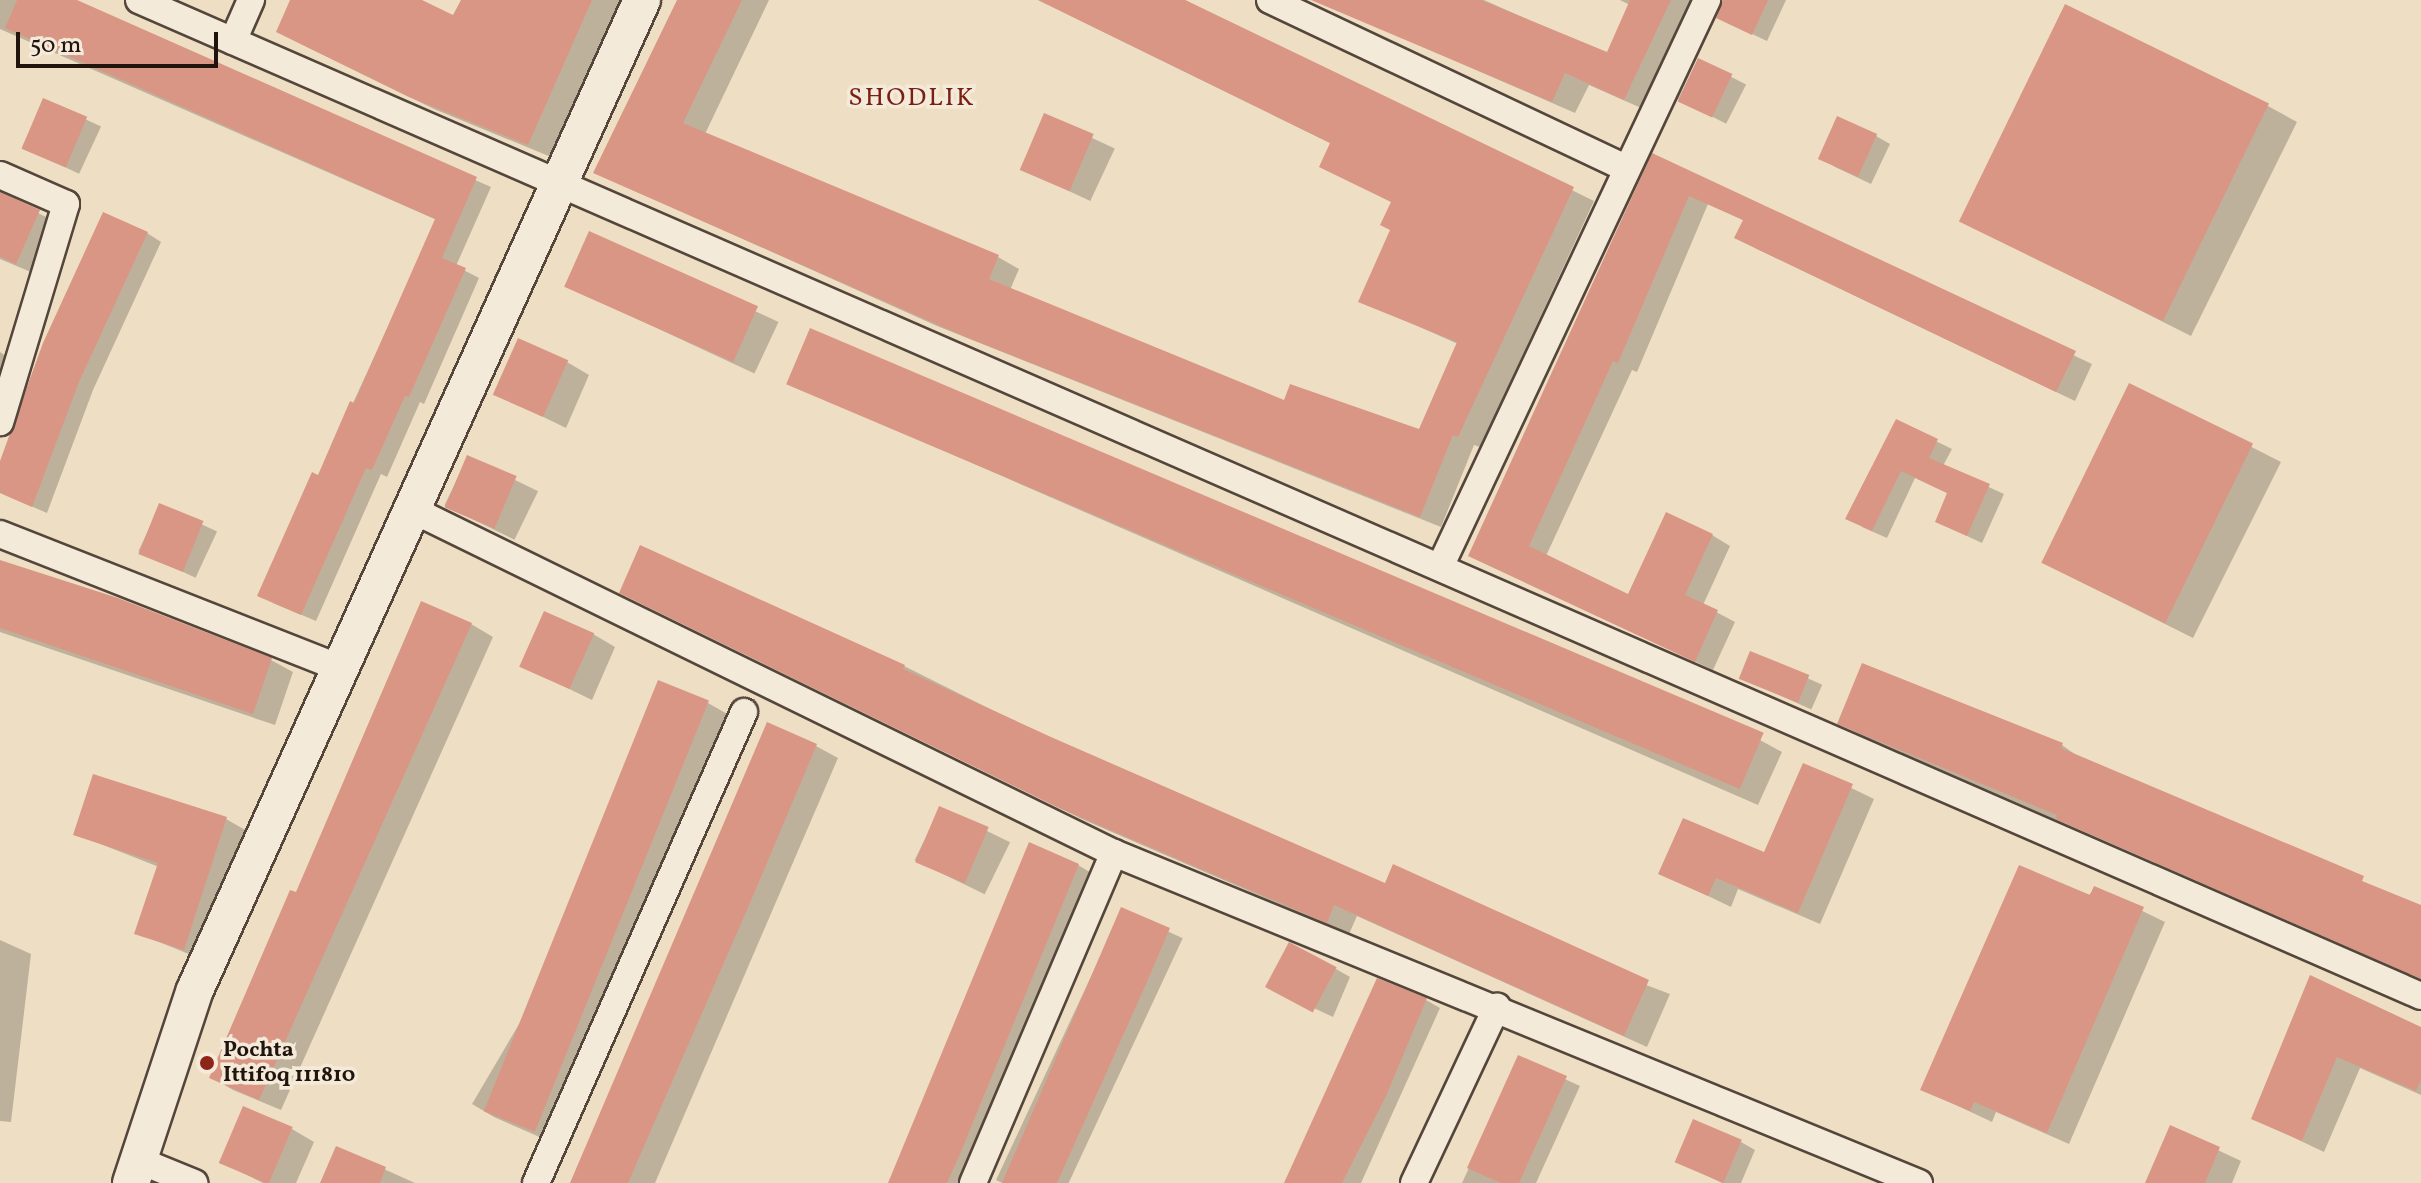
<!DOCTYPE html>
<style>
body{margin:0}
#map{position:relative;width:2421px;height:1183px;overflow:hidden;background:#eedec4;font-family:Vollkorn,serif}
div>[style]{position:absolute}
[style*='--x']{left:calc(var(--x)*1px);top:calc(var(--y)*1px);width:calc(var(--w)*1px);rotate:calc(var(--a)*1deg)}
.shadow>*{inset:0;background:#0003;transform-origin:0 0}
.building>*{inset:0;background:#da9684;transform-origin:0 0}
.roads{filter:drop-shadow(2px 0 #54463b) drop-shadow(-2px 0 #54463b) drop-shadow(0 2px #54463b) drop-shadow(0 -2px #54463b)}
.street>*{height:26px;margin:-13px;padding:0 13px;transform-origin:13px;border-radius:13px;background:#f4ead9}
.secondary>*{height:36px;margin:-18px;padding:0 18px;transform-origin:18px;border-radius:18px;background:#f4ead9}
.dots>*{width:22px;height:22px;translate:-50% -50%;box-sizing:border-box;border:4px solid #f4ead9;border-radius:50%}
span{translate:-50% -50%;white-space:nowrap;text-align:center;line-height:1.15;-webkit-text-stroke:7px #f4ead9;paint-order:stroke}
.poi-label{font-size:22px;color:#20140d;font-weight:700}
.left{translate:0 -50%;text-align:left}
.quarter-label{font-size:26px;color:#7a1f14;letter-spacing:2px}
.scale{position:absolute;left:16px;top:32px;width:202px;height:36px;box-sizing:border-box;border:4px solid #20140d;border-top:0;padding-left:10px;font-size:24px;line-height:28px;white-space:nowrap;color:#20140d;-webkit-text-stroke:6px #f4ead9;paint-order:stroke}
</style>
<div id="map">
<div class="shadow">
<div style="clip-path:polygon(0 0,67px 0,491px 187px,456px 266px,479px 278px,424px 404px,420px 402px,387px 477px,381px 474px,316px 621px,273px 603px,319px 477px,437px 220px,0 29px)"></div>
<div style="clip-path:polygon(292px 0,417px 0,454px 18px,463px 0,621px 0,551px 157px,434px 109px,301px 44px)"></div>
<div style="clip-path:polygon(678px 0,769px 0,705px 134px,998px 257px,1019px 269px,1010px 290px,1285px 403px,1420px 432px,1458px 344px,1361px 301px,1392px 230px,1393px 202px,1332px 144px,1038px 0,1185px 0,1594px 201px,1480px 447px,1474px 445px,1441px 527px,937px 326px,596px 173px)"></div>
<div style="clip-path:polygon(1315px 0,1484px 0,1608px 55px,1630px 5px,1620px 0,1699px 0,1648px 111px,1589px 85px,1575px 113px)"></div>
<div style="clip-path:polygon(1726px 0,1786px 0,1767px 41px,1733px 25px)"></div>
<div style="left:1698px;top:60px;width:54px;height:44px;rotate:27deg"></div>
<div style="left:44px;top:100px;width:63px;height:52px;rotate:25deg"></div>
<div style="clip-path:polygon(2268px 106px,2297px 122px,2191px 336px,1960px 220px)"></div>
<div style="left:1045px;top:116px;width:77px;height:58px;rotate:25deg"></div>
<div style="clip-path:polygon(1876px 136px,1890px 144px,1871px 184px,1833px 166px)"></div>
<div style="clip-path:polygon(1653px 156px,2092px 364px,2075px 401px,1755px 248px,1745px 221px,1708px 204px,1637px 372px,1632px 370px,1546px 556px,1629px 597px,1712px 535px,1730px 546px,1703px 605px,1735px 622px,1713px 670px,1471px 555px)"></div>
<div style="clip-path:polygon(0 195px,61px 224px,38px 275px,0 259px)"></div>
<div style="clip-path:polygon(147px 233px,161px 242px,93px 390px,47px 513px,5px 495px,0 492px,0 462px)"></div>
<div style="left:590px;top:234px;width:208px;height:57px;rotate:25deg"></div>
<div style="clip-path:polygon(0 352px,9px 358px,0 385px)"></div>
<div style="clip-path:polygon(567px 362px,589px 375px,566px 428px,496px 394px)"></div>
<div style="clip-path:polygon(788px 383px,1760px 740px,1782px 752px,1758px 805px)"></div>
<div style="clip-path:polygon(2130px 385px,2281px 462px,2193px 638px,2071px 577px)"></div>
<div style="clip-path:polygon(1897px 422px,1952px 449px,1943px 466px,2004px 494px,1982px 543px,1952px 529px,1949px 494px,1915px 478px,1887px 538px,1862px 527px)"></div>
<div style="left:468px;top:457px;width:78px;height:54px;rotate:26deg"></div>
<div style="left:160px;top:505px;width:63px;height:51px;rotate:25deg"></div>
<div style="clip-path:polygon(0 562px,271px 660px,293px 672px,275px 725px,0 632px)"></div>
<div style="clip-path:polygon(644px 605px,904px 666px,1050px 739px,1386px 886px,1670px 994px,1647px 1047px,1357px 916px,1349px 934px,1084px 820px)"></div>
<div style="clip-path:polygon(471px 624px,493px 637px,281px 1110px,233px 1090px,211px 1077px,297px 895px)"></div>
<div style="clip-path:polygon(593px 634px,615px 647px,592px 700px,522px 666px)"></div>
<div style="left:1751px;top:653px;width:78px;height:27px;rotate:24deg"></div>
<div style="clip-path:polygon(1863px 666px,2062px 745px,2083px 760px,2421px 907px,2421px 978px,1861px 735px,1839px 723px)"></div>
<div style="clip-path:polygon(708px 703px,729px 715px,542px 1138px,494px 1117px,472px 1104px)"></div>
<div style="clip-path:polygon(816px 746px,838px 758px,655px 1183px,571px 1183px)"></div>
<div style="clip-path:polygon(1804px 765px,1874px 799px,1820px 924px,1738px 889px,1731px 907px,1660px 873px,1765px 855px)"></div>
<div style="left:940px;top:808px;width:78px;height:58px;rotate:26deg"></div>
<div style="clip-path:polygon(226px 819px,247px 831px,206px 961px,137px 933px,159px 867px,75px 834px)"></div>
<div style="clip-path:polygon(1078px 865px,1098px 877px,971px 1183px,889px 1183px)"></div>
<div style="clip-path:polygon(2095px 888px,2165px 922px,2069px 1144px,1996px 1112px,1992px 1122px,1922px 1089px)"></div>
<div style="left:1122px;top:910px;width:67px;height:298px;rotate:25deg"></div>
<div style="clip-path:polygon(0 940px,31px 954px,11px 1122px,0 1121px)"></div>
<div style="clip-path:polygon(1336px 969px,1350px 977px,1333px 1017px,1271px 988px)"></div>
<div style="clip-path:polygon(2311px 977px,2421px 1028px,2421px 1095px,2360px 1068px,2324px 1152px,2254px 1119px)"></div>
<div style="clip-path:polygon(1426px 1000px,1440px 1008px,1361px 1183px,1287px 1183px)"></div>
<div style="clip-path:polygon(1519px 1058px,1580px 1086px,1536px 1183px,1462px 1183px)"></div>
<div style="clip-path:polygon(2171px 1128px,2241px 1161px,2232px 1183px,2152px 1183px)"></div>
<div style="clip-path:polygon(292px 1129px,314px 1142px,296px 1183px,263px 1183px,221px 1162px)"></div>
<div style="clip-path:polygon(1741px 1142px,1755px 1150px,1741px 1183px,1722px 1183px,1677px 1161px)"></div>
<div style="clip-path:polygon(337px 1148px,415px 1183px,322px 1183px)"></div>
</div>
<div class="building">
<div style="clip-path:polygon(17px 0,77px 0,477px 177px,442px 258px,466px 268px,409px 397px,405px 396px,372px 470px,366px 468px,301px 615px,257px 596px,312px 472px,318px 475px,350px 401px,354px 403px,435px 219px,5px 28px)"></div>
<div style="clip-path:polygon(290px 0,422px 0,453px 15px,461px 0,592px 0,528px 145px,409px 97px,276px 32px)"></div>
<div style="clip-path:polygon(677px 0,742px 0,683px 123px,999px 255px,989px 279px,1284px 400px,1290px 384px,1419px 429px,1457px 342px,1358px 302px,1390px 230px,1380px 225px,1391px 202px,1319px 167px,1330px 143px,1038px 0,1185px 0,1574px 187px,1458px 437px,1453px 435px,1420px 517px,968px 338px,593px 173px)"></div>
<div style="clip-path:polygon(1311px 0,1481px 0,1607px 52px,1630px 0,1671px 0,1624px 100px,1565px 73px,1552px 102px)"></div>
<div style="clip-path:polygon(1723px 0,1768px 0,1752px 35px,1716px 18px)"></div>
<div style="left:2065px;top:4px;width:227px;height:242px;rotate:26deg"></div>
<div style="left:1698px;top:58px;width:38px;height:48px;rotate:25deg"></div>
<div style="left:43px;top:98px;width:48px;height:55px;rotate:23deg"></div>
<div style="left:1044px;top:113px;width:54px;height:62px;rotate:23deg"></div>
<div style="left:1837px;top:116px;width:44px;height:47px;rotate:24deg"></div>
<div style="clip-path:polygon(1652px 153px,2076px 351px,2056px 392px,1734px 238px,1743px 220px,1689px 196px,1618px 363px,1613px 361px,1529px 546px,1628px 594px,1666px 512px,1713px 534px,1685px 595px,1718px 610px,1695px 662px,1468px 556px)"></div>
<div style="clip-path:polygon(0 192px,40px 210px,16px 264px,0 257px)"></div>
<div style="clip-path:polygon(103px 212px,148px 232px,79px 382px,32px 507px,0 493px,0 461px,43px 343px)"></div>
<div style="left:589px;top:231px;width:185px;height:61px;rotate:24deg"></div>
<div style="left:810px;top:328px;width:1036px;height:61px;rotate:23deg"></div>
<div style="left:518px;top:338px;width:55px;height:62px;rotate:24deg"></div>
<div style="left:2129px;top:383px;width:138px;height:200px;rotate:26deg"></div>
<div style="clip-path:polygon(1896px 419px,1938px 439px,1929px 458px,1990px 484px,1967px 536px,1935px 522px,1947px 493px,1901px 471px,1872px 531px,1845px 519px)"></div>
<div style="left:467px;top:455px;width:54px;height:57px;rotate:23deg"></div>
<div style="left:159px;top:503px;width:48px;height:55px;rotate:22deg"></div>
<div style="clip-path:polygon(640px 545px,905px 665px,903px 669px,1051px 737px,1385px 883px,1393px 864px,1649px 980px,1624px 1036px,1334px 905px,1327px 923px,1059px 808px,619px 593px)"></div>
<div style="clip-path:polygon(0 560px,118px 598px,272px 658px,253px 714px,0 628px)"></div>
<div style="clip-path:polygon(421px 601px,472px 623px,259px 1100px,209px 1078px,290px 890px,296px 892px)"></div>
<div style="left:544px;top:611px;width:55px;height:61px;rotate:24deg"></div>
<div style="left:1750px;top:651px;width:64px;height:30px;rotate:22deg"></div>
<div style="clip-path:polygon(1862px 663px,2063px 743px,2061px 748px,2364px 876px,2362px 881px,2421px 905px,2421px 979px,2056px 819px,2057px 815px,1837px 724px)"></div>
<div style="left:658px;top:680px;width:55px;height:465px;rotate:22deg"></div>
<div style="clip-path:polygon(767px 722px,817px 744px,753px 896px,628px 1183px,570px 1183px)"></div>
<div style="clip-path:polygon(1803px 763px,1853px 784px,1798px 913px,1716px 878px,1708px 896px,1658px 874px,1683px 818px,1764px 852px)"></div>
<div style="clip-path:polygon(93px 774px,227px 817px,184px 950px,134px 934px,158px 863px,73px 835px)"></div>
<div style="left:939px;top:806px;width:54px;height:61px;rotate:23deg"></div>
<div style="clip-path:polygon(1029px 842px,1079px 864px,960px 1154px,947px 1183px,888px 1183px)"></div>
<div style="clip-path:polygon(2019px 865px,2090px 895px,2094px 886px,2144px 907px,2047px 1133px,1974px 1102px,1970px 1111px,1920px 1090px)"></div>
<div style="clip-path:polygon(1121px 907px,1170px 928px,1146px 984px,1057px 1183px,1002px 1183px)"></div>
<div style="left:1289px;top:942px;width:54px;height:51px;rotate:28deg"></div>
<div style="clip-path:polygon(2310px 975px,2421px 1027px,2421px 1080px,2416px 1091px,2337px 1057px,2302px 1141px,2251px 1119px)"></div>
<div style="clip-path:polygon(1377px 978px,1427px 998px,1386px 1096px,1342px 1183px,1284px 1183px)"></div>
<div style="clip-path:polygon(1518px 1055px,1567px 1076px,1519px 1183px,1501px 1183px,1467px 1168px)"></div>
<div style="left:243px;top:1106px;width:54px;height:62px;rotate:23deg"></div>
<div style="left:1693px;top:1119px;width:53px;height:47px;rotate:23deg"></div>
<div style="clip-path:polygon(2170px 1125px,2220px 1147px,2205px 1183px,2145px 1183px)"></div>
<div style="clip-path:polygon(336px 1146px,386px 1167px,380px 1183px,320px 1183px)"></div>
</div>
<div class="roads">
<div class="street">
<div style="--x:139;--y:0;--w:2490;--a:23.58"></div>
<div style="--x:1270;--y:0;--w:395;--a:25.3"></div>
<div style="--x:233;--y:41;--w:45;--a:-66.3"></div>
<div style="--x:0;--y:175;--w:72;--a:23.7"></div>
<div style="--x:66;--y:204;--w:228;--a:106.8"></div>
<div style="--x:409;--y:508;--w:785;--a:26.08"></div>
<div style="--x:1114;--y:853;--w:870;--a:22.29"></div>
<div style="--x:0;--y:534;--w:363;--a:21.5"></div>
<div style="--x:1440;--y:567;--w:627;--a:-64.78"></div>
<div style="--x:138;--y:1160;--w:61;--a:22.3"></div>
<div style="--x:536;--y:1183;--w:515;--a:-66.17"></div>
<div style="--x:973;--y:1183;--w:359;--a:-66.9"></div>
<div style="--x:1414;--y:1183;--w:195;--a:-64.8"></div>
</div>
<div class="secondary">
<div style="--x:131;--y:1183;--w:203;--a:-71.7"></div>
<div style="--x:195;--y:990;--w:1086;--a:-65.7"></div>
</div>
</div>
<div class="dots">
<div style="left:207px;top:1063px;background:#8f2418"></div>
</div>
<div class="poi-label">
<span class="left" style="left:223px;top:1063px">Pochta<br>Ittifoq 111810</span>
</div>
<div class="quarter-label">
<span style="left:912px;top:99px">SHODLIK</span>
</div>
<div class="scale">50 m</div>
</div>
